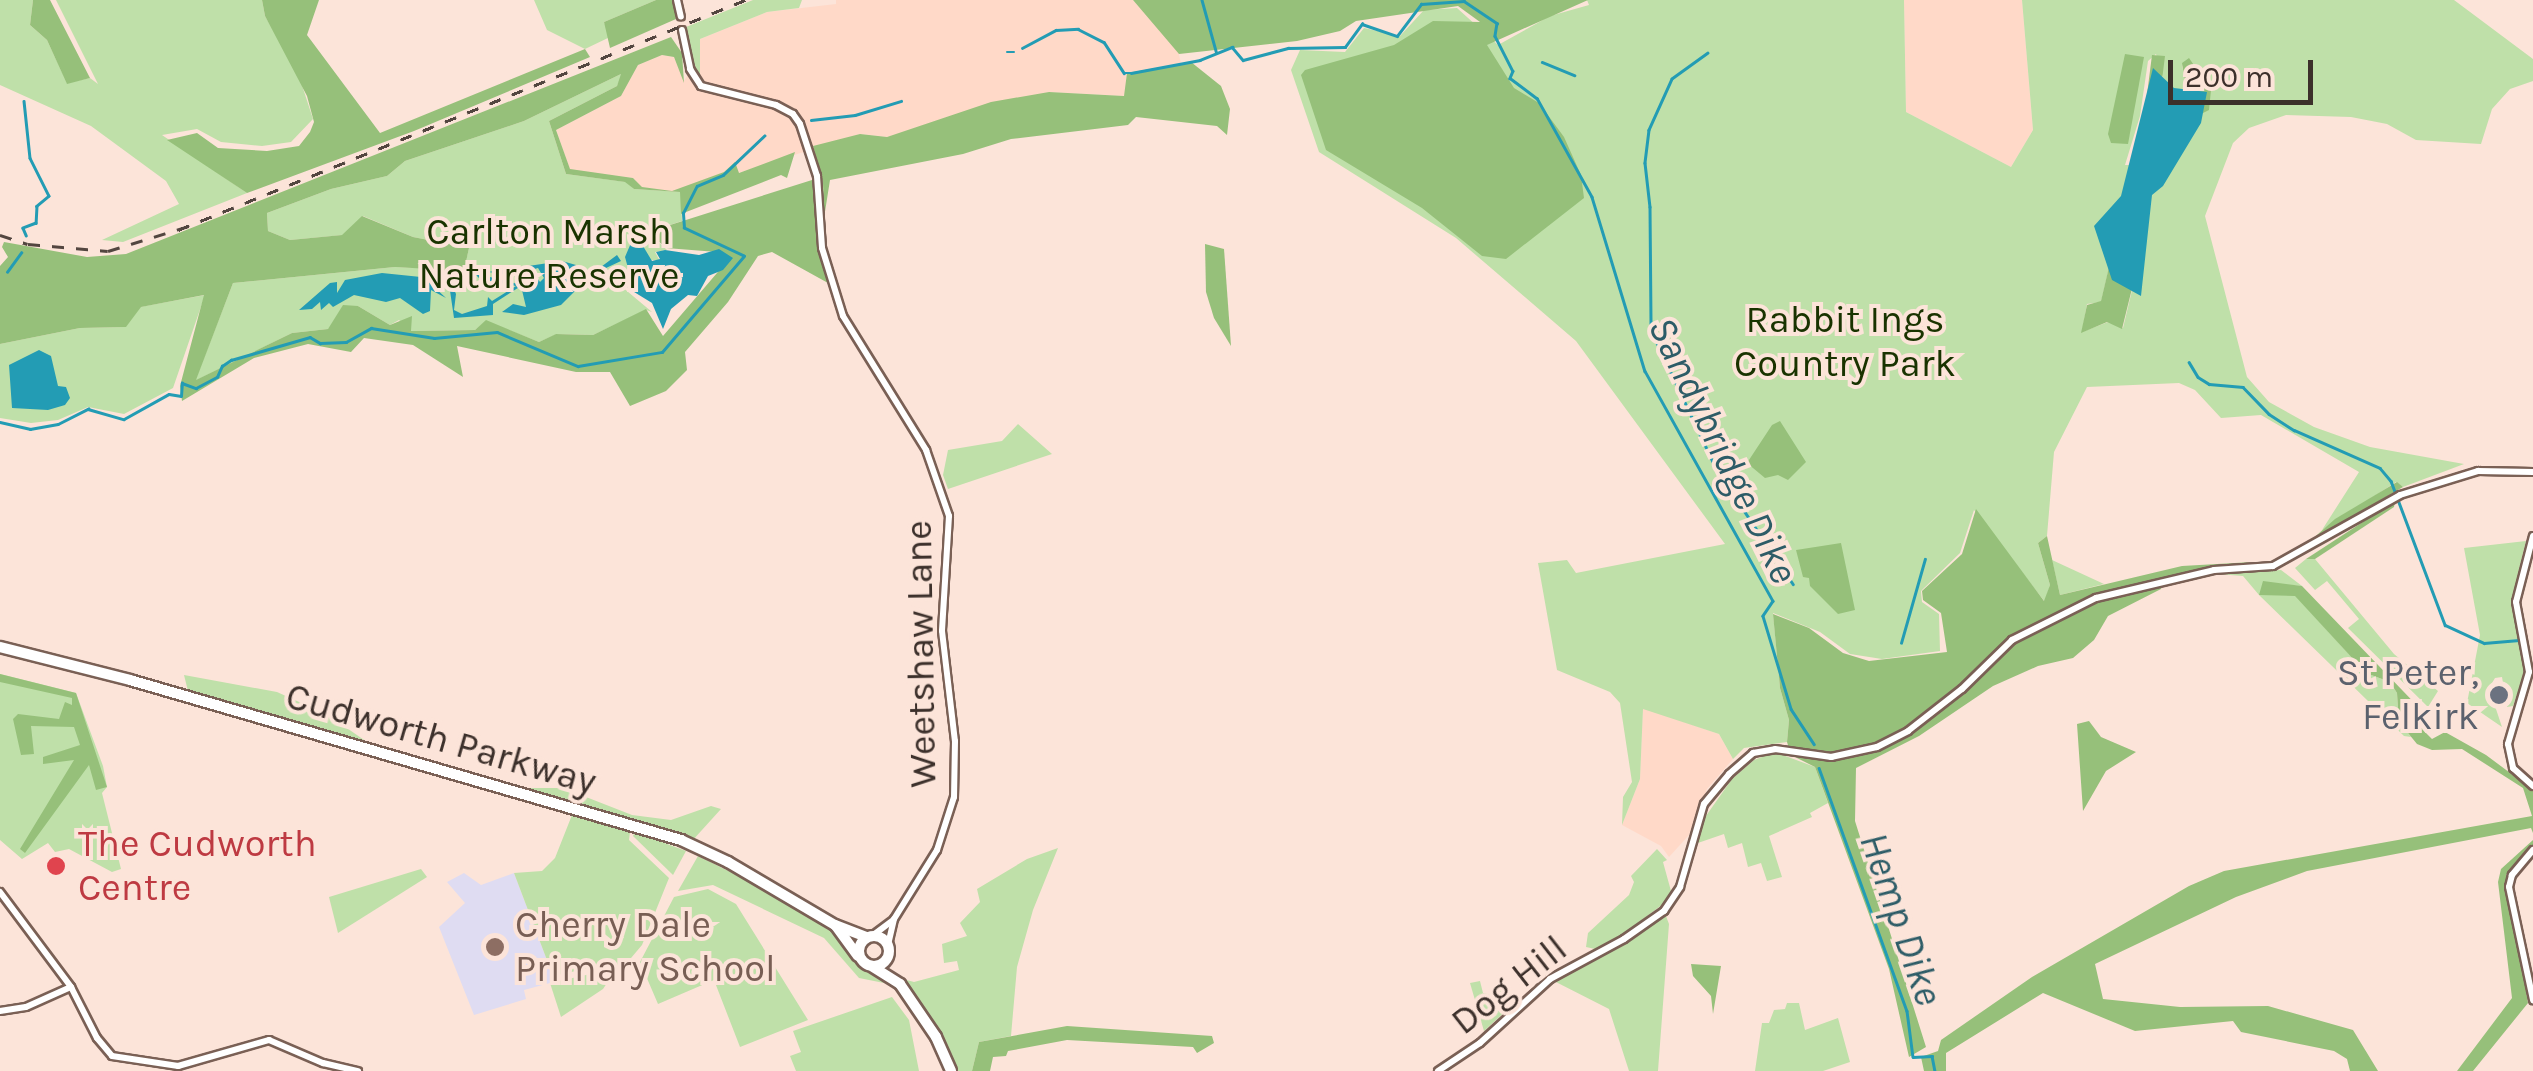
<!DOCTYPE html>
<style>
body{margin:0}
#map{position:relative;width:2533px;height:1071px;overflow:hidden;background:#fce4d9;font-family:Karla,sans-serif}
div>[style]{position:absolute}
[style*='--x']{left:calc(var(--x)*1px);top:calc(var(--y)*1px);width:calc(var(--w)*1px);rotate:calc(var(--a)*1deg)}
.built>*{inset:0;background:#ffd9c8}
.education>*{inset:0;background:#dfdcf2}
.green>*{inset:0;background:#bfe0a9}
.forest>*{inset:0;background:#96c07a}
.water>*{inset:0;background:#239cb4}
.stream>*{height:2.5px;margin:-1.25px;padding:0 1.25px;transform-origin:1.25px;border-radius:1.25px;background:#239cb4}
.roads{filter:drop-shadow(2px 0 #7a6055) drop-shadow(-2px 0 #7a6055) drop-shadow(0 2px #7a6055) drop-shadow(0 -2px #7a6055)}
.tertiary>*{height:6px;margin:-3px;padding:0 3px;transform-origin:3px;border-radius:3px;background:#fff}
.trunk>*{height:10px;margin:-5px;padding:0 5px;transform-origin:5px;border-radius:5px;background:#fff}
.trunk>.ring{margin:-5px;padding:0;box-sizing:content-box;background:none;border:10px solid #fff;border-radius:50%}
.rail>*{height:2.5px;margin-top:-1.25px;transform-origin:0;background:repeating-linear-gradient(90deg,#534640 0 12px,transparent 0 24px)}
.dots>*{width:28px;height:28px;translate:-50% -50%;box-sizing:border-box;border:5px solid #fce4d9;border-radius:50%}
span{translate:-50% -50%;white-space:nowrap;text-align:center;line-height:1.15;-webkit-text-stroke:8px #fce4d9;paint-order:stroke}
.park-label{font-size:38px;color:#193300}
.street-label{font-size:38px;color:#3c302b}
.worship-label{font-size:38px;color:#5b616d}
.right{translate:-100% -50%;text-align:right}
.health-label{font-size:38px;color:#be3a42}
.left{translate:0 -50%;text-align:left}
.education-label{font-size:38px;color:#785e54}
.water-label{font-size:40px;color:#2d5c67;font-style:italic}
.scale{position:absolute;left:2168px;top:60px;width:145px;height:45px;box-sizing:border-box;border:5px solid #3c302b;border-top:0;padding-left:12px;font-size:30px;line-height:35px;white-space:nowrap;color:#3c302b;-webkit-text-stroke:8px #fce4d9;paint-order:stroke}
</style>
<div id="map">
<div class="built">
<div style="clip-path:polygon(836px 0,1133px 0,1178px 50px,1181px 64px,1127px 73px,1125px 96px,1049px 92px,887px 137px,860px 134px,738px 173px,735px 163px,724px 172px,672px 192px,641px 187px,633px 178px,570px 170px,556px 130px,621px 96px,638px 65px,662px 55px,674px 57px,684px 81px,687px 76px,700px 75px,700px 39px,767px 12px,836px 4px)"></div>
<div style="clip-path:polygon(1904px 0,2022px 0,2033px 130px,2011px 167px,1906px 112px)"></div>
<div style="clip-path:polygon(1643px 708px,1719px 734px,1733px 759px,1707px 789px,1689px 835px,1669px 857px,1661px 846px,1622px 825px,1640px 779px)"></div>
</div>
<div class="education">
<div style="clip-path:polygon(464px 873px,481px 885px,514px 873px,553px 976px,550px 983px,524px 990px,526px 999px,474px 1015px,439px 927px,465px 903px,447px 882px)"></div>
</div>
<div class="green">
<div style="clip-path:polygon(0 0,33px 0,30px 25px,47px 40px,67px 83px,90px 78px,98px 84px,56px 0,262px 0,265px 16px,298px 73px,313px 119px,291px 142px,262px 146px,221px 142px,197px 129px,162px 135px,247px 193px,123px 242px,102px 240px,179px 204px,166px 181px,91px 126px,0 85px)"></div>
<div style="clip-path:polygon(534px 0,656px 0,604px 22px,610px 37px,585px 49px,547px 30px)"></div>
<div style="clip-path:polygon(753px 0,802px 0,799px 8px,767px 12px,700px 39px,700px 76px,695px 73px,686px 27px)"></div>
<div style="clip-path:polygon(evenodd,1587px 0,1904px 0,1906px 112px,2011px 167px,2033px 130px,2022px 0,2454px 0,2533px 59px,2533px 81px,2510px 89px,2492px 109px,2481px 144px,2416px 140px,2387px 124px,2351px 117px,2286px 115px,2249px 128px,2233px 143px,2205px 216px,2247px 377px,2269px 402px,2314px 427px,2370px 447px,2464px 464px,2403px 487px,2396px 482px,2322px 530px,2359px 472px,2261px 415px,2221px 418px,2195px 390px,2179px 383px,2087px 387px,2054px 452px,2047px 536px,2038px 543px,2050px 585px,2045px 602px,1974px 510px,1960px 553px,1921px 591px,1922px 602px,1939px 614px,1940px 651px,1882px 659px,1850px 654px,1820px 632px,1773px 613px,1780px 688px,1789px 720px,1787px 742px,1744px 748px,1733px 759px,1719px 734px,1643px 709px,1640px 779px,1622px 825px,1623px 797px,1632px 782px,1620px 703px,1610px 692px,1557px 670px,1538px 563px,1567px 560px,1576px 573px,1725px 544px,1576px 341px,1456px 238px,1319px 152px,1291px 70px,1300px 50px,1345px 52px,1364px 28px,1400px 36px,1424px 10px,1457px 8px,1498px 45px,1550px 16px,1589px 5px,1587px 0,2156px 54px,2167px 91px,2187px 93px,2182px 64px,2201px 113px,2157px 136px,2145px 236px,2123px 328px,2108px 322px,2082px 332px,2087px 304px,2101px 302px,2133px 165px,2125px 165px,2140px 116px,2148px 61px,2156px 54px)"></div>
<div style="clip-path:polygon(623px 73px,617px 86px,549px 121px,566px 174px,626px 182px,634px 189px,681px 192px,682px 221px,648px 232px,667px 250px,655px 252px,660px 261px,652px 260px,625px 275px,621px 286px,652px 312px,646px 310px,593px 335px,557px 334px,539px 342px,486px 321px,475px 330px,410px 331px,399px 320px,390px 325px,358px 306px,328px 329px,292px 333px,195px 381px,233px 283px,395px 267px,464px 270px,469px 248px,413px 237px,363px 216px,343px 235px,290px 240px,268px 231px,267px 213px,331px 189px,387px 176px,405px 161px,524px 121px)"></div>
<div style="clip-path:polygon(205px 295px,173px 388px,124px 414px,88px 407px,58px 420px,31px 423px,0 418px,0 344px,80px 328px,125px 327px,140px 307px)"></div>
<div style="clip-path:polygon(1018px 424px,1052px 454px,948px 489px,943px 475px,948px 450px,1002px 441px)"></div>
<div style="clip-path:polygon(2526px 541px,2511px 603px,2525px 665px,2521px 683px,2513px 706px,2507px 707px,2502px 677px,2495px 678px,2489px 688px,2502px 727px,2467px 703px,2480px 635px,2464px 548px)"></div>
<div style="clip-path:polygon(2306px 559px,2315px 559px,2394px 654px,2438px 691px,2428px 707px,2348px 628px,2359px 619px,2327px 581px,2315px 590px,2295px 568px)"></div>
<div style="clip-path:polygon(2052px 560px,2104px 584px,2060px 595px)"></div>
<div style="clip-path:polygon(2281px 570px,2302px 586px,2285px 585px,2260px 595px,2295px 595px,2366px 673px,2390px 682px,2397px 693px,2399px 722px,2411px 737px,2404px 736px,2259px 595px,2243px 576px,2218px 574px)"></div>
<div style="clip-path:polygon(0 674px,76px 693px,103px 766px,107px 787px,102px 793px,121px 869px,112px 872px,69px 849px,55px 852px,48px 843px,22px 859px,0 840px)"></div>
<div style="clip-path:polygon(184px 675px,277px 692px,328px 715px,367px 742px,188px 691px)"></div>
<div style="clip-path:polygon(1775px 752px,1815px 767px,1828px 803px,1810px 813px,1812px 817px,1769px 836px,1782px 877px,1767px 881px,1761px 863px,1748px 867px,1742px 843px,1728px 848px,1724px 834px,1692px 845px,1696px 830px,1732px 779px,1754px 760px)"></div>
<div style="clip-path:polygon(520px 788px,563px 788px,632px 815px,671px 820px,711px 806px,721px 809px,692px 841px,639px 821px)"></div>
<div style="clip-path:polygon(572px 815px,630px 832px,629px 840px,669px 878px,642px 945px,615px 977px,599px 966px,553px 976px,514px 873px,542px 871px,555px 858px)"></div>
<div style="clip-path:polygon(635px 832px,686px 851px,673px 875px,633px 836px)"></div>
<div style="clip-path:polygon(1058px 848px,1033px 910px,1017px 967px,1011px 1036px,979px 1042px,972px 1071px,954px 1071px,931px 1021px,903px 979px,914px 982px,959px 970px,957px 961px,944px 963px,942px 944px,967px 936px,960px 923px,980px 902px,977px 889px,1027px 859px)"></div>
<div style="clip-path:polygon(1657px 849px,1667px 860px,1663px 862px,1671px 891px,1667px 901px,1621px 936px,1595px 949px,1586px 947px,1588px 933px,1629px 895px,1634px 882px,1631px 876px)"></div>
<div style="clip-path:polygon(698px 856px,757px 885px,834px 933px,863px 970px,886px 977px,889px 984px,859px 978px,824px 938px,713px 885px,678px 891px)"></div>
<div style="clip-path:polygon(421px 869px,427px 877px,338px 933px,329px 897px)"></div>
<div style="clip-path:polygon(708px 889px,736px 904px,808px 1020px,740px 1047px,714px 980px,658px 1004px,640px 962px,674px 897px)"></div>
<div style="clip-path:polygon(1664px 911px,1669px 924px,1658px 1071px,1629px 1071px,1609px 1009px,1550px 979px,1624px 939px)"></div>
<div style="clip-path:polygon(595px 973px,607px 983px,603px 989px,561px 1017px,550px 983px)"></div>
<div style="clip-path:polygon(1501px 978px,1502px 986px,1519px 999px,1484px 1031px,1470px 983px,1480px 981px,1483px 993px,1498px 996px)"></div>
<div style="clip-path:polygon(892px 997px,909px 1020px,919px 1071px,796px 1071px,790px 1056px,801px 1052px,793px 1031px)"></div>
<div style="clip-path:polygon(1787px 1003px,1799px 1003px,1805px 1030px,1838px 1018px,1850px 1062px,1823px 1071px,1755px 1071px,1762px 1023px,1769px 1023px,1774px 1010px,1785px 1009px)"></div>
</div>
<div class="forest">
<div style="clip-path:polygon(33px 0,50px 0,90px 78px,67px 84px,47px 40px,30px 25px)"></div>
<div style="clip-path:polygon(262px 0,319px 0,307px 35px,380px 133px,585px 49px,590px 57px,414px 131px,247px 193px,167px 140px,197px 133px,218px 148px,267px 151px,299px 146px,310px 132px,314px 122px,307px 96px,265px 16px)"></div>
<div style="clip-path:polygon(656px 0,674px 0,676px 19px,610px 48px,604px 22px)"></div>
<div style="clip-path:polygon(1133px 0,1588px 0,1487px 45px,1514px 88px,1539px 103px,1564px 137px,1581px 175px,1584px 198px,1506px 259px,1482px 256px,1422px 208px,1326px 150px,1301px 75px,1305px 70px,1394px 45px,1433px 21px,1480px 22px,1458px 6px,1356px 21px,1340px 31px,1297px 41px,1179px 54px)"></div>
<div style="clip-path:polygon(671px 37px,682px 53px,684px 83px,674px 57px,662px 55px,638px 65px,621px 96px,556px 130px,570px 169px,633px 178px,642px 187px,672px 191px,724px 172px,735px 162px,739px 173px,795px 152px,787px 178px,781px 175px,681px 214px,680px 192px,634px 189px,625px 182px,566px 174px,549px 121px,617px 86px,621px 74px,524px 121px,405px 161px,387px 176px,331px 189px,267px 213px,268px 231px,290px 240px,342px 235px,362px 216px,413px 237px,469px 248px,464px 271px,395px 267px,233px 283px,196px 380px,292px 333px,328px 329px,343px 305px,358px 306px,390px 325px,412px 316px,411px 331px,475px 330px,486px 320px,539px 342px,556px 334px,593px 335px,646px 309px,663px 336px,729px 259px,717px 252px,666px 248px,648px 232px,812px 180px,828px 283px,772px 252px,758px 256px,728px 302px,685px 352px,687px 370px,666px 391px,630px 406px,610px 372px,576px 372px,457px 346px,463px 377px,413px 345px,364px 338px,351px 352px,308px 344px,254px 358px,182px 401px,180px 386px,204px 295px,141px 307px,126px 327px,80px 328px,0 344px,0 266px,8px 257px,2px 247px,4px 242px,87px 257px,126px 254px)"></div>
<div style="clip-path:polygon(2125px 54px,2144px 57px,2128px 144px,2111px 143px,2108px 134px)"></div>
<div style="clip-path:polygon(2152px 55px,2165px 56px,2162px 80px,2167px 91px,2187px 93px,2182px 63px,2189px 58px,2211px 90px,2209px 110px,2157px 136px,2145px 236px,2122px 329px,2107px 322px,2081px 333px,2087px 305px,2101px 301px,2144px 118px)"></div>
<div style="clip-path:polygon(1191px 62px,1221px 86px,1230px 109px,1227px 135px,1217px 126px,1136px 117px,1128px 125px,1011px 139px,963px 154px,830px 180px,824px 218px,823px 183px,813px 146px,860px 134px,887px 137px,991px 102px,1049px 92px,1124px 96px,1127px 73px)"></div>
<div style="clip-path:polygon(1205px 244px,1224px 249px,1231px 346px,1214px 318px,1206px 292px)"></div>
<div style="clip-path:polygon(1780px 421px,1806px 462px,1788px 480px,1778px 475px,1765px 478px,1747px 463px,1772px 425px)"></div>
<div style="clip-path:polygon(2397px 482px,2403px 487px,2309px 542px,2335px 519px)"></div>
<div style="clip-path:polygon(2395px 501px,2394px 507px,2315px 559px,2306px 559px)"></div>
<div style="clip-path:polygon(1976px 509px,2044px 601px,2050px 585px,2038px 543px,2047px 536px,2060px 595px,2182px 566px,2252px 562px,2165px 577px,2161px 589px,2108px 616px,2094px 640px,2073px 658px,2038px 666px,1993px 686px,1919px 736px,1856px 768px,1855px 821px,1926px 1047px,1909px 1057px,1889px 969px,1815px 767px,1791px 755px,1787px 742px,1789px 720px,1780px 688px,1773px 614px,1809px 628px,1843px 653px,1869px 661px,1947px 652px,1941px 613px,1923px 600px,1922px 591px,1962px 554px)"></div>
<div style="clip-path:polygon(1841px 543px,1855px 610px,1838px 614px,1810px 586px,1809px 578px,1803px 577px,1796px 550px)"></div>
<div style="clip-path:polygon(2263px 581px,2302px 586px,2428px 717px,2422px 729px,2432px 739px,2445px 732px,2486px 755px,2533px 790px,2533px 833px,2531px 828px,2307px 871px,2236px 897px,2095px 964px,2103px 999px,2180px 1007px,2268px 1006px,2353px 1030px,2378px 1071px,2350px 1071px,2347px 1059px,2334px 1051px,2241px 1032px,2233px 1021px,2135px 1031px,2043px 993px,1946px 1053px,1946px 1071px,1924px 1071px,1921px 1057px,1938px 1051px,1941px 1040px,2032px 977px,2189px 886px,2224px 871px,2532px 816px,2523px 788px,2462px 749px,2432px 750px,2417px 744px,2399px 722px,2397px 693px,2390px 682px,2366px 673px,2295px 596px,2259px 595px)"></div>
<div style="clip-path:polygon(0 674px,76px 693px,107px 787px,96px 790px,89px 765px,25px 853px,20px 849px,74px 760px,43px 764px,43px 757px,80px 745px,74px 727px,31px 726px,34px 754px,21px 755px,13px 719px,18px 714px,59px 719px,65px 702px,72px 705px,72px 698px,0 682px)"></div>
<div style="clip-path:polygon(2089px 721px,2101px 737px,2136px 752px,2106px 771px,2083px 811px,2077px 724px)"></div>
<div style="clip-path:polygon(2533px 840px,2533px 846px,2506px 875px,2528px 1003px,2473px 1071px,2457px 1071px,2512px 998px,2498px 882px,2501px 869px)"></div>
<div style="clip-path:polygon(1691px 964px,1721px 966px,1713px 1014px,1711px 996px,1693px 976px)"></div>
<div style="clip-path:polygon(1067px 1026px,1212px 1036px,1214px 1043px,1197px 1053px,1193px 1047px,1067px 1040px,1008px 1051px,1006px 1056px,993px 1057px,990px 1071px,972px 1071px,979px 1042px)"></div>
</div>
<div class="water">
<div style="clip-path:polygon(2153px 68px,2174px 88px,2207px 92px,2201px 123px,2163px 186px,2152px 195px,2141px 296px,2112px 280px,2094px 226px,2121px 196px)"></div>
<div style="clip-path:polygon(631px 243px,643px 246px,652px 261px,660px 259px,656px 252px,665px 250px,699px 255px,719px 249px,733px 258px,723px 270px,708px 276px,697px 296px,688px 295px,671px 309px,663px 329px,652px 303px,626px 287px,626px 277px,639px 273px,638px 268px,628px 268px,625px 257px)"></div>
<div style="clip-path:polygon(617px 255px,621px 261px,591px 275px,561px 305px,524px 315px,502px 312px,513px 304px,526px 307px,521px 286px,493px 304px,493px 315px,454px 318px,449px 284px,440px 281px,431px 284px,446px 298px,431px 290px,430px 311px,423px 314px,400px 298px,386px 302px,354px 295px,333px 307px,329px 303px,321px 310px,320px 302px,312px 309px,299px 310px,330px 283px,337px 282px,337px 293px,345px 280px,382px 273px,450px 280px,456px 294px,454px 310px,462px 314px,487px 306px,488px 297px,492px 301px,516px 286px,480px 279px,474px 273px,518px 284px,523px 277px,524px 283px,533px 283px,534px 273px,540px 282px,544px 278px,538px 268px,513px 275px,488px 272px,562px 261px,576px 265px,568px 276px,570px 290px)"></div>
<div style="clip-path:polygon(39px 350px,51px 356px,58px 386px,66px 387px,70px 398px,65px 405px,48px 410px,12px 408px,9px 365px)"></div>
</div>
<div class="stream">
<div style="--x:1202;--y:0;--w:53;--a:74.6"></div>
<div style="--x:1022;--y:48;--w:38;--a:-28"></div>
<div style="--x:1056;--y:30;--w:22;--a:-3"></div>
<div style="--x:1078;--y:29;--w:29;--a:27"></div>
<div style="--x:1104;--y:42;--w:37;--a:57"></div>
<div style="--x:1124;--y:73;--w:7;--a:0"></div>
<div style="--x:1131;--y:73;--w:70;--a:-10.7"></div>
<div style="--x:1200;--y:60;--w:35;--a:-22"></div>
<div style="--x:1232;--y:47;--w:17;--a:50"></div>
<div style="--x:1243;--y:60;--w:47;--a:-14.9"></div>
<div style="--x:1288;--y:48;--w:57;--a:-1"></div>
<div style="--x:1345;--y:47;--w:29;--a:-54"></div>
<div style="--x:1362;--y:24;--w:37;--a:19"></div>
<div style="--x:1397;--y:36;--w:40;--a:-53"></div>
<div style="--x:1421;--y:4;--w:43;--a:-4"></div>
<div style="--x:1464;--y:1;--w:40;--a:34"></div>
<div style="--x:1497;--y:23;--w:13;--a:99"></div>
<div style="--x:1495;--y:36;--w:39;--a:63"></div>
<div style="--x:1513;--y:71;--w:8;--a:113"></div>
<div style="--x:1510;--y:78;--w:34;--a:37"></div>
<div style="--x:1537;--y:98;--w:113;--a:60.9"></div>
<div style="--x:1592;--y:197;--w:182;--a:73.1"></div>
<div style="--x:1645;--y:371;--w:263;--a:60.9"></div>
<div style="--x:1773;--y:601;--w:18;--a:124"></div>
<div style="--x:1763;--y:616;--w:97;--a:73.2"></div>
<div style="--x:1791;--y:709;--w:42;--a:56.7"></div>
<div style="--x:1007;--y:52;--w:7;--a:0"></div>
<div style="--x:1708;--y:53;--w:44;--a:144.2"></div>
<div style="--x:1672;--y:79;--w:56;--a:114.3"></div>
<div style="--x:1649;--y:130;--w:33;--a:97"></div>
<div style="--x:1645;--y:163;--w:44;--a:83.5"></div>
<div style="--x:1650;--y:207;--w:123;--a:89.5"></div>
<div style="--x:1651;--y:330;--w:155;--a:64.8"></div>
<div style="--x:1717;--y:470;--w:137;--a:56.3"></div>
<div style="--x:1542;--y:62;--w:35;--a:22"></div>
<div style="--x:24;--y:101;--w:57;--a:84"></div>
<div style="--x:30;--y:158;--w:42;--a:63.4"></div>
<div style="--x:49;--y:196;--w:16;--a:140"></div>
<div style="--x:37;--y:206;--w:17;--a:93"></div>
<div style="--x:36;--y:223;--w:14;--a:159"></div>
<div style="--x:23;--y:228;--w:8;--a:67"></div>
<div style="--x:811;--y:120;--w:44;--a:-6.5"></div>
<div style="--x:855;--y:115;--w:48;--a:-16.9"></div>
<div style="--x:7;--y:272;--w:24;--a:-54"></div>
<div style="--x:2189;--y:362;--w:17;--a:59"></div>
<div style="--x:2198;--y:377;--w:13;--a:32"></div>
<div style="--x:2209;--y:384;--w:34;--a:5"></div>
<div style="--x:2243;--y:387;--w:37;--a:46"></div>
<div style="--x:2269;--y:414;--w:30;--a:33"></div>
<div style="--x:2294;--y:430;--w:94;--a:23.8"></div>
<div style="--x:2380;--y:468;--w:17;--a:50"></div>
<div style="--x:2391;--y:481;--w:154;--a:69.4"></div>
<div style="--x:2445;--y:625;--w:43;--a:24.8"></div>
<div style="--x:2484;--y:643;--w:35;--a:-5"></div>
<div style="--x:0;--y:422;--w:31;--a:13"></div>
<div style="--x:30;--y:429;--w:28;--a:-10"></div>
<div style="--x:58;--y:424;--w:34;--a:-27"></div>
<div style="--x:88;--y:409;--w:37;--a:16"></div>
<div style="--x:124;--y:419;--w:51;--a:-29.1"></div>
<div style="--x:169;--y:394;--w:12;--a:9"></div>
<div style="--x:181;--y:396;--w:13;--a:-86"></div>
<div style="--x:182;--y:383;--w:15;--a:20"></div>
<div style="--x:196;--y:388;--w:24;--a:-28"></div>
<div style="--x:217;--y:377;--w:12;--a:-66"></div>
<div style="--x:222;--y:366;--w:11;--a:-34"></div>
<div style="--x:231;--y:360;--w:82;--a:-16.2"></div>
<div style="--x:310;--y:337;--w:12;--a:31"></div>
<div style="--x:320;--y:343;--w:26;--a:-2"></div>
<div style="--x:346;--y:342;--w:29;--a:-29"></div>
<div style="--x:371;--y:328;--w:64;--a:9"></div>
<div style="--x:434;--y:338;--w:63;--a:-5.4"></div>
<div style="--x:497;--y:332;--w:88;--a:22.8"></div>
<div style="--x:578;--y:366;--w:85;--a:-9.5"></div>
<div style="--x:662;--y:352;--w:126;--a:-49.5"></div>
<div style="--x:744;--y:256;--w:66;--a:-155"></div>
<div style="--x:684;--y:228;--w:15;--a:-94"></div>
<div style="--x:683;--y:213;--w:30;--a:-63"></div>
<div style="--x:697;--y:186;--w:28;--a:-23"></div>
<div style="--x:723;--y:175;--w:57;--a:-43.6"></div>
<div style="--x:1901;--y:643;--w:87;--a:-74.1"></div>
<div style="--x:1819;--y:768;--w:258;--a:70.1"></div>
<div style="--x:1907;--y:1011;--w:46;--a:82.6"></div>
<div style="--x:1913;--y:1057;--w:19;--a:-3"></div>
<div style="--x:1932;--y:1056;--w:15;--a:79"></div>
</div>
<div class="roads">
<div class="tertiary">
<div style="--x:677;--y:0;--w:17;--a:77"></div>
<div style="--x:682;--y:30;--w:40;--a:78"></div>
<div style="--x:690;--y:69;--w:20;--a:57"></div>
<div style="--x:701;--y:86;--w:77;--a:14.2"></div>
<div style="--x:776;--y:105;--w:19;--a:28"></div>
<div style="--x:793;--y:114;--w:12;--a:55"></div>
<div style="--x:800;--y:124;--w:55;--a:71.9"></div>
<div style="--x:817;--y:176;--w:72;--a:86"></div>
<div style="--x:822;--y:248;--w:71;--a:72.8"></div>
<div style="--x:843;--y:316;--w:158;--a:58.2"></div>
<div style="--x:926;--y:450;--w:70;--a:70.8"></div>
<div style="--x:949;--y:516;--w:115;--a:93.5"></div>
<div style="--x:942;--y:631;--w:111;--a:83.3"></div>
<div style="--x:955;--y:741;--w:56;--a:91"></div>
<div style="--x:954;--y:797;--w:56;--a:107.8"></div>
<div style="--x:937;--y:850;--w:81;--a:121.9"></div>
<div style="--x:894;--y:919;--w:28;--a:103"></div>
<div style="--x:2533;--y:536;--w:68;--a:104.4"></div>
<div style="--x:2516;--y:602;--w:71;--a:79.5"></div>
<div style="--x:2529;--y:672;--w:75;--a:106.3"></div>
<div style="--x:2508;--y:744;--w:25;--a:78"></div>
<div style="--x:2513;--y:768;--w:27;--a:42"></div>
<div style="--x:2533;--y:850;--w:33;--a:130"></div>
<div style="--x:2512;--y:875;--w:12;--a:104"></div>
<div style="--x:2509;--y:887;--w:116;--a:78"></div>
<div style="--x:0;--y:892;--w:119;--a:53.2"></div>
<div style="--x:71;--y:987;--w:57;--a:63"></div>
<div style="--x:97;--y:1038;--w:23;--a:50"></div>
<div style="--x:112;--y:1056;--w:67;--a:8.6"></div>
<div style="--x:178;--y:1066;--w:95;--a:-15.9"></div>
<div style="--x:269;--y:1040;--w:59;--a:23.1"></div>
<div style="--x:323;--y:1063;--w:36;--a:13"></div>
<div style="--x:872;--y:936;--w:26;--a:-37"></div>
<div style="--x:0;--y:1011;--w:26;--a:-9"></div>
<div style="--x:26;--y:1007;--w:49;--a:-24"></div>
<div style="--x:1438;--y:1071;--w:50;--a:-33.7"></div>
<div style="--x:1480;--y:1043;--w:95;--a:-42.4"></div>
<div style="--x:1550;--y:979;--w:84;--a:-28.4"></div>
<div style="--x:1624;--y:939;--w:49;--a:-35"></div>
<div style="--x:1664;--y:911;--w:29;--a:-56"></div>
<div style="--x:1680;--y:887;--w:86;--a:-73.9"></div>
<div style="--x:1704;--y:804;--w:39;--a:-50"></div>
<div style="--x:1729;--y:774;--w:32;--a:-41"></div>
<div style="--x:1753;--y:753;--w:22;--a:-10"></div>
<div style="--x:1775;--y:749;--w:57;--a:8.1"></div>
<div style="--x:1831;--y:757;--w:47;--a:-12.3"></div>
<div style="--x:1877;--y:747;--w:35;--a:-27"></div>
<div style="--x:1908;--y:731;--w:68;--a:-37.9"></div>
<div style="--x:1962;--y:689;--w:70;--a:-44.4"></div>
<div style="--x:2012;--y:640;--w:94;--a:-26.6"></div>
<div style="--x:2096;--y:598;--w:121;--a:-13.3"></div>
<div style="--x:2214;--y:570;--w:59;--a:-3.9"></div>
<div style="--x:2273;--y:566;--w:145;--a:-29.2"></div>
<div style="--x:2400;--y:495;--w:82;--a:-17.1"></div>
<div style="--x:2478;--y:471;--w:55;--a:1"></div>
</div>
<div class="trunk">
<div style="--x:0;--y:647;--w:134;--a:14.2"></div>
<div style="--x:130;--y:680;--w:574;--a:16.19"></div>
<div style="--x:681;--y:840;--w:52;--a:25.1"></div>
<div style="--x:728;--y:862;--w:124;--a:30.5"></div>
<div style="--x:835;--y:925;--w:34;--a:21"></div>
<div style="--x:836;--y:926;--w:37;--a:54"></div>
<div class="ring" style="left:859px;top:936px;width:20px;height:20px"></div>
<div style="--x:873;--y:967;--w:32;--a:32"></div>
<div style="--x:900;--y:984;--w:64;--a:55.8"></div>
<div style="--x:936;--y:1037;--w:37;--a:66"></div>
</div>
</div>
<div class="rail">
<div style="--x:178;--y:230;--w:612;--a:-22.08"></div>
<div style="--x:0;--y:235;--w:29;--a:18"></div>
<div style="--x:28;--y:244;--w:80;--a:5"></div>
<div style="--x:108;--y:251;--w:85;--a:-17.2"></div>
</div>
<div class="dots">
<div style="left:2499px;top:695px;background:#6b7280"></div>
<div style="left:56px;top:866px;background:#e0444e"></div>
<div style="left:495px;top:947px;background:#8d6e63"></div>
</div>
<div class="park-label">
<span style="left:549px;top:254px">Carlton Marsh<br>Nature Reserve</span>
<span style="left:1845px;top:342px">Rabbit Ings<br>Country Park</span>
</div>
<div class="street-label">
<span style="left:921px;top:654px;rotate:-91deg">Weetshaw Lane</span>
<span style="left:441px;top:739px;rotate:16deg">Cudworth Parkway</span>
<span style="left:1509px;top:985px;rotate:-38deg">Dog Hill</span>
</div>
<div class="worship-label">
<span class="right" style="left:2479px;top:695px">St Peter,<br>Felkirk</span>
</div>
<div class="health-label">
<span class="left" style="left:78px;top:866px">The Cudworth<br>Centre</span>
</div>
<div class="education-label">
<span class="left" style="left:515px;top:947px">Cherry Dale<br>Primary School</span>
</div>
<div class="water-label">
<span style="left:1723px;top:450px;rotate:64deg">Sandybridge Dike</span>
<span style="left:1901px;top:919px;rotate:71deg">Hemp Dike</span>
</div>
<div class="scale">200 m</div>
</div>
